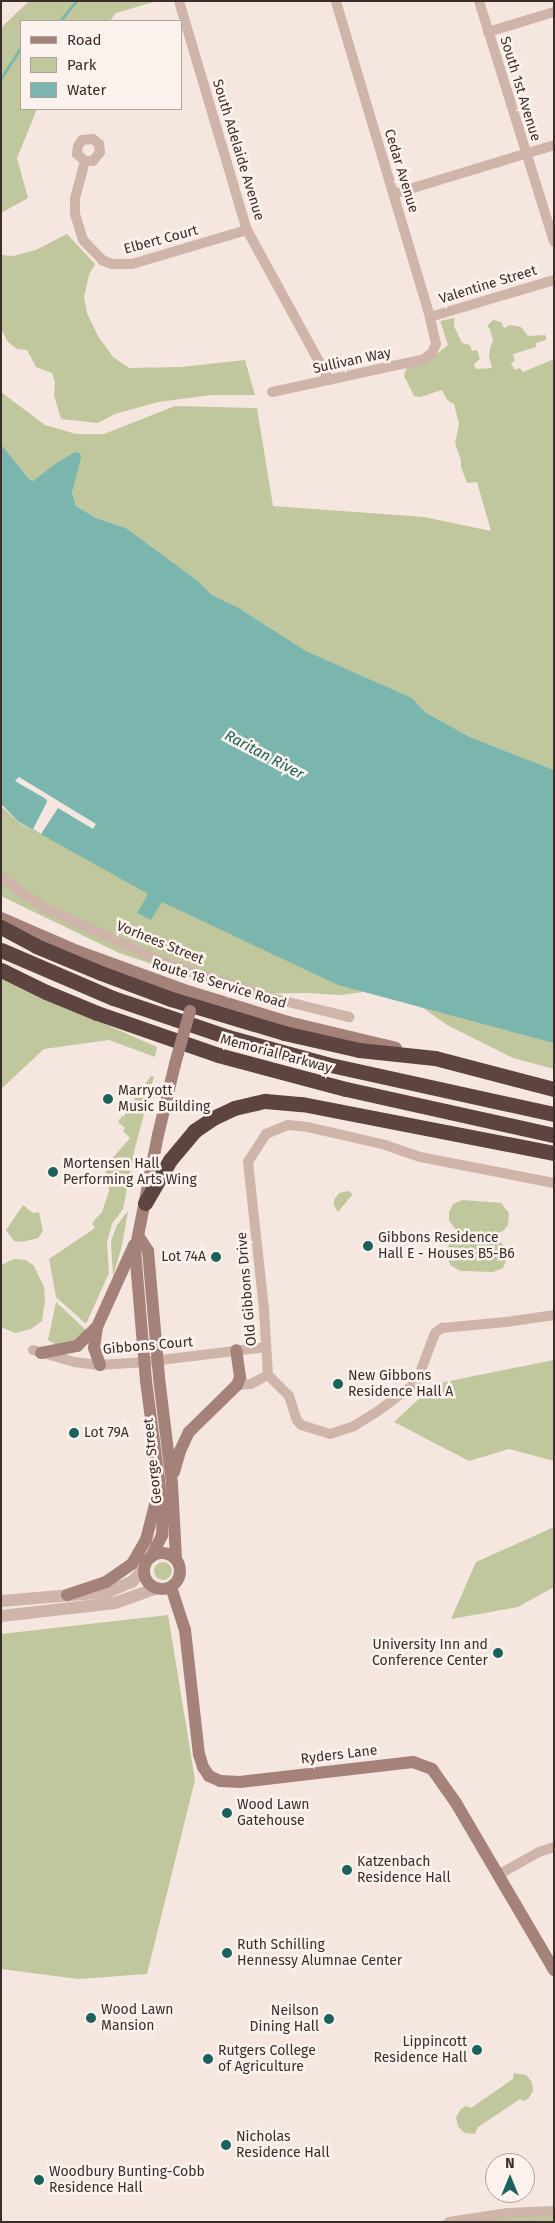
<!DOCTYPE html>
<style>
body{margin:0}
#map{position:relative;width:555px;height:2223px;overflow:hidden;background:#f5e7e0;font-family:"Fira Sans",sans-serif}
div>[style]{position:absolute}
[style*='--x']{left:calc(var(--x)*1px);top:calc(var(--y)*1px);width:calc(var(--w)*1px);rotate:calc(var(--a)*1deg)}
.green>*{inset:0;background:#c0c79d}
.round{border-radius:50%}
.water>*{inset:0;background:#7bb6ae}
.pier>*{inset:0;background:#f5e7e0}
.stream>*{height:3px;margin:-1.5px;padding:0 1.5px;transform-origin:1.5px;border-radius:1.5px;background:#7bb6ae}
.minor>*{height:10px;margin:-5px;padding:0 5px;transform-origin:5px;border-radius:5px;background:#cfb4aa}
.tertiary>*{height:12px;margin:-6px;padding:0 6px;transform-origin:6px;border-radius:6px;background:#cfb4aa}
.secondary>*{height:12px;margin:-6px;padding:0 6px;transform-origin:6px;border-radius:6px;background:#a4827a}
.secondary>.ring{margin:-6px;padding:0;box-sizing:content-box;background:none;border:12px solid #a4827a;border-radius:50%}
.motorway>*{height:15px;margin:-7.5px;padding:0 7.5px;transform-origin:7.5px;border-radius:7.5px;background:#5e4440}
.secondary-bridge>*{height:12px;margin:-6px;padding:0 6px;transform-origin:6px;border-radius:6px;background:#a4827a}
.dots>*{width:14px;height:14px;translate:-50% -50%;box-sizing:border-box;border:2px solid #fcf2ed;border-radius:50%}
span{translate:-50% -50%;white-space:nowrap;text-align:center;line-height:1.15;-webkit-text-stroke:5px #fcf2ed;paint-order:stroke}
.street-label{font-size:14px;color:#3c2c2a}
.poi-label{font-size:14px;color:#3c2c2a}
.left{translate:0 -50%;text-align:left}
.right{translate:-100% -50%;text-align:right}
.water-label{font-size:15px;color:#1a625b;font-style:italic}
.frame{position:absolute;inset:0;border:2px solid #3c2c2a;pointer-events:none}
.legend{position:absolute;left:20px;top:20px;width:162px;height:90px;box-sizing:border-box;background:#fcf2ed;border:1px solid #afa39f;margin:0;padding:6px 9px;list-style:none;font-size:15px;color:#3c2c2a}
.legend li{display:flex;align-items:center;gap:10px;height:25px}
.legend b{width:25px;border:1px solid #afa39f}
.north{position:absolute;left:485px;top:2153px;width:50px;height:50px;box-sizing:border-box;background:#fcf2ed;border:1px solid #afa39f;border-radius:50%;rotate:0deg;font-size:14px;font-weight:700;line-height:20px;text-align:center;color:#3c2c2a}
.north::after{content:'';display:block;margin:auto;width:18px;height:22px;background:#1a625b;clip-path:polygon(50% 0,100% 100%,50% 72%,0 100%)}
</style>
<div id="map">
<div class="green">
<div style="clip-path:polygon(29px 1px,157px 1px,116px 13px,110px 21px,21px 21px,21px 109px,37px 109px,17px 158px,28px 198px,1px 213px,1px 28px)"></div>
<div style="clip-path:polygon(67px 234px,95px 264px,89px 275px,84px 297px,87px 313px,98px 336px,113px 357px,129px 368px,181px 367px,245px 360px,255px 395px,212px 395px,158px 402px,115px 414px,98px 423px,61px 419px,54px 395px,55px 382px,52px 373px,36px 367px,27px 350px,17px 349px,8px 342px,1px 329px,1px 255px,13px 256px,36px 250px)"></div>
<div style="clip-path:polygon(454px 318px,454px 326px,462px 343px,470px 345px,472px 351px,477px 350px,480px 359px,474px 364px,476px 369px,492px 368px,489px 356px,490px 348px,493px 341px,490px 329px,487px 326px,493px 320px,501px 322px,504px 328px,510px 325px,521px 327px,528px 336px,545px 335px,546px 337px,546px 340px,536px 343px,536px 347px,513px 354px,515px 361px,511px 363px,515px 370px,520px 368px,523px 372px,554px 359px,554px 770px,470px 737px,425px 712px,411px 698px,306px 651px,239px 608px,212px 595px,198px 581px,126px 528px,96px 518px,76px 506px,72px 493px,75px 476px,75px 452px,33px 481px,28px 478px,1px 444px,1px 392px,45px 425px,76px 434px,104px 434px,175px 406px,257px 408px,273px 506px,424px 517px,491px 531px,477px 482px,467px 483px,461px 467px,461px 460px,455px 443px,459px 424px,454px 404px,447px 400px,442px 390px,420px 397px,414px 396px,404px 376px,407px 366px,432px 358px,448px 345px,440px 321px)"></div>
<div style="clip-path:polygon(1px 806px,21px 824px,363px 992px,341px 995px,307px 993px,241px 994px,119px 953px,1px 896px)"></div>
<div style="clip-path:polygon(1px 978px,157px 1047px,155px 1057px,109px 1040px,44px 1049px,1px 1089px)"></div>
<div style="clip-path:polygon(416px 1003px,554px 1024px,554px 1069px,513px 1058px,447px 1025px)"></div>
<div style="clip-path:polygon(151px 1076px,154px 1076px,135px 1148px,123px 1209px,112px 1224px,107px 1242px,109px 1273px,86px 1324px,56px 1297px,49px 1259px,95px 1228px,92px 1223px,102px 1212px,109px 1191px,107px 1175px,100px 1159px,103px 1158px,110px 1161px,130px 1138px,123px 1131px,125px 1128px,118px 1122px)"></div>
<div style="clip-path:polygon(348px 1191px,353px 1194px,338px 1212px,334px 1205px,334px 1200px,339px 1193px)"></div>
<div style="clip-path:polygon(462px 1200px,501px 1203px,509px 1213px,508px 1225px,503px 1231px,495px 1234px,457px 1231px,449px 1221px,449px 1212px,453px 1204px)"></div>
<div style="clip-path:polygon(23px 1205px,33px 1213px,39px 1212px,43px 1231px,38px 1238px,22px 1242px,14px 1241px,6px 1230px)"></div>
<div style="clip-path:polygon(128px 1211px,122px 1245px,113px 1277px,111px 1241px,117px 1225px)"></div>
<div style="clip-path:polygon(462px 1236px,498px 1238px,507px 1250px,507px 1258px,503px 1268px,493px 1272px,461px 1271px,451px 1266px,447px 1258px,446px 1249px,452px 1241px)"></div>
<div style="clip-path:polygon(14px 1259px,26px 1260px,34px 1266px,44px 1287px,45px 1300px,42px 1321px,31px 1329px,15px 1333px,1px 1327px,1px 1265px)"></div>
<div style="clip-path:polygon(56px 1302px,87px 1331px,74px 1341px,56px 1345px,48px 1340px)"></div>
<div style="clip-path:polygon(554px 1360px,554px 1461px,509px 1449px,469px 1461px,394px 1422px,435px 1384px)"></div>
<div style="clip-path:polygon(554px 1527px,554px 1587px,518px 1607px,451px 1619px,476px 1562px)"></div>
<div class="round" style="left:154px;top:1562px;width:18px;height:18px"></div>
<div style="clip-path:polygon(168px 1615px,195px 1780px,147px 1974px,78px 1979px,1px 1969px,1px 1634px)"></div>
<div style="clip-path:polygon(514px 2073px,526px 2075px,532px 2082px,533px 2091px,528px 2099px,523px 2101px,520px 2099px,478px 2127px,475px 2134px,465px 2133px,461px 2130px,458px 2126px,456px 2117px,461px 2109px,466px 2106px,471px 2108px,513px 2079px)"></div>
<div style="clip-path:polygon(510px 2210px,554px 2214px,554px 2222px,433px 2222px)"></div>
</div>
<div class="water">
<div style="clip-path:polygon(1px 444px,28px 478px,33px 481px,55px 464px,75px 452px,80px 453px,81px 457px,72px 493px,76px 506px,96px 518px,126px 528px,198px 581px,212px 595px,239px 608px,306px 651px,412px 698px,425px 712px,470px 737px,554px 770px,554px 1043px,338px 985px,162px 902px,151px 920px,137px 913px,148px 894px,19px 822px,1px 804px)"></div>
</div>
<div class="pier">
<div style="clip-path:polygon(19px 777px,96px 824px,93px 829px,58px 808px,41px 834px,33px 829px,47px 802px,46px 799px,15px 781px)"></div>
</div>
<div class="stream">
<div style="--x:60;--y:21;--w:26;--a:-51"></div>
<div style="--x:1;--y:78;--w:37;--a:-57"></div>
</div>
<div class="minor">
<div style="--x:179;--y:1;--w:239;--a:73.5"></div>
<div style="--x:247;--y:230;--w:171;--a:61.3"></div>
<div style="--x:479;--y:1;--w:252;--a:72.7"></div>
<div style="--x:488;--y:32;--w:69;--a:-16.9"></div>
<div style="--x:85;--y:161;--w:11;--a:-139"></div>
<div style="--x:77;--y:154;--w:8;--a:-83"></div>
<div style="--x:78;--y:146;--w:7;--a:-56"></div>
<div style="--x:82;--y:140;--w:11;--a:-5"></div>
<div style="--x:93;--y:139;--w:8;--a:40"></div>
<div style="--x:99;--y:144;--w:8;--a:83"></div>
<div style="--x:100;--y:152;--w:11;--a:128"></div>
<div style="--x:93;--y:161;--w:8;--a:180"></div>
<div style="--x:85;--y:161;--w:39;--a:105"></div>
<div style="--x:75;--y:199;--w:15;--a:90"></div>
<div style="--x:75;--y:214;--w:27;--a:73"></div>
<div style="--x:83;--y:240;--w:28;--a:46"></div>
<div style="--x:102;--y:260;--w:11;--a:22"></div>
<div style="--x:112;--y:264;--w:20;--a:0"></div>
<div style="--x:132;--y:264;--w:120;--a:-16.5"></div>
<div style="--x:393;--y:194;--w:168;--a:-16.9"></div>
<div style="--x:430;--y:317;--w:129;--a:-16.6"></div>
<div style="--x:272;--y:392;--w:156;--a:-12.2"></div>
<div style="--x:424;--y:359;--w:10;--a:-37"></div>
<div style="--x:432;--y:353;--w:10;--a:-66"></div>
<div style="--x:436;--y:344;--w:28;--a:-103"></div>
<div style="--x:430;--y:317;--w:330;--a:-106.6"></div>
<div style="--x:1;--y:877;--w:52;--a:35.5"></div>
<div style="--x:43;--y:907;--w:130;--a:24.6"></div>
<div style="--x:161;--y:961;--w:109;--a:18.8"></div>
<div style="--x:264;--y:996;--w:88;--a:13.9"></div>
<div style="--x:554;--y:1183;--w:136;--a:-169"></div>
<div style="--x:420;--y:1157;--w:36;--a:-161"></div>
<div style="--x:386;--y:1145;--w:80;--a:-167"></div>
<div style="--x:308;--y:1127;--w:20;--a:-174"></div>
<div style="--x:288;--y:1125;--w:24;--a:158"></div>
<div style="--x:266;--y:1134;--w:33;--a:123"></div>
<div style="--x:248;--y:1162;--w:149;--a:83.8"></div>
<div style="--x:264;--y:1310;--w:65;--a:86.5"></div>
<div style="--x:268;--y:1375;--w:30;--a:45"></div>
<div style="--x:289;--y:1396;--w:25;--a:72"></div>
<div style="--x:297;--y:1420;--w:6;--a:51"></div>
<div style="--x:301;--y:1425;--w:30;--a:17"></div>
<div style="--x:330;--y:1434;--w:25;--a:-18"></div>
<div style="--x:354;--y:1426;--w:28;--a:-32"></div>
<div style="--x:378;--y:1411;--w:47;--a:-36.4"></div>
<div style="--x:416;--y:1383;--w:53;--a:-69.2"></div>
<div style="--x:435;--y:1333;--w:9;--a:-36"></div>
<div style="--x:442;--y:1328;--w:64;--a:-5.4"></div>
<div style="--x:506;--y:1322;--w:49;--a:-8.3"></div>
<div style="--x:33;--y:1350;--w:43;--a:16.3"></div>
<div style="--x:74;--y:1362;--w:26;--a:7"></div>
<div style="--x:100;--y:1365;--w:45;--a:-3.8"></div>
<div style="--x:145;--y:1362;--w:122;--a:-7.1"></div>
<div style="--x:237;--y:1385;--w:14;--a:-4"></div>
<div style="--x:251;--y:1384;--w:19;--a:-28"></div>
<div style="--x:498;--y:1875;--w:47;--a:-29.3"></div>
<div style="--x:539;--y:1852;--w:16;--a:-18"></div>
<div style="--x:449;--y:2222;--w:60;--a:-8.7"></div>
<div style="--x:508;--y:2213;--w:46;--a:-2.5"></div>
</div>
<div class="tertiary">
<div style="--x:1;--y:1601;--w:107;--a:-4.8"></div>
<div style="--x:108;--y:1592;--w:26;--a:-23"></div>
<div style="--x:132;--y:1582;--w:18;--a:-47"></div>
<div style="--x:1;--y:1616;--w:115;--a:-6.5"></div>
<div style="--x:115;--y:1603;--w:45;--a:-19.7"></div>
</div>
<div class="secondary">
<div style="--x:1;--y:918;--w:83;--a:23.5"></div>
<div style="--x:77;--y:951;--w:114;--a:20"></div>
<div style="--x:184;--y:990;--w:109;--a:17.1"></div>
<div style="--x:288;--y:1022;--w:111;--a:13.5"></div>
<div style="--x:139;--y:1237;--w:17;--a:57"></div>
<div style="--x:148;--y:1251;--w:127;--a:85"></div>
<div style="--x:159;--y:1378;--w:107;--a:83"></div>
<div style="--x:172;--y:1484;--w:75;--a:86.9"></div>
<div style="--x:41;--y:1353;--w:37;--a:-11"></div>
<div style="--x:77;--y:1346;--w:28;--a:-44"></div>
<div style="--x:100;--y:1365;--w:18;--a:-109"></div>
<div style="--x:94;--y:1348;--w:21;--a:-82"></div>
<div style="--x:97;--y:1327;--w:90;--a:-65.7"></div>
<div style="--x:174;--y:1472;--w:22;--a:-74"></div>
<div style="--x:180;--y:1451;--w:21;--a:-65"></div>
<div style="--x:189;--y:1432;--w:67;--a:-44.4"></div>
<div style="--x:237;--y:1385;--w:9;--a:-69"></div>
<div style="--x:240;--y:1377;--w:27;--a:-98"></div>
<div class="ring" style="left:144px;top:1553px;width:24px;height:24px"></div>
<div style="--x:151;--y:1557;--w:25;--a:-63"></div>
<div style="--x:162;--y:1535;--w:25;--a:-88"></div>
<div style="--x:163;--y:1510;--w:130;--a:-97.5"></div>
<div style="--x:146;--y:1381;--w:130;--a:-94.8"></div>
<div style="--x:135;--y:1251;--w:118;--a:-78.8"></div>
<div style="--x:158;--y:1135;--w:73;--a:-76.5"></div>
<div style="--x:171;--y:1587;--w:45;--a:72"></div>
<div style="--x:185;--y:1630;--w:125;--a:83.6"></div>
<div style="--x:199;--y:1754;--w:14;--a:73"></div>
<div style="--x:203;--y:1767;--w:11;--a:56"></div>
<div style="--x:209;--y:1776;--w:12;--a:24"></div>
<div style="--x:220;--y:1781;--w:20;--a:3"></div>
<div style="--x:240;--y:1782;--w:174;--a:-6.6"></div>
<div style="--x:413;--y:1762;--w:20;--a:20"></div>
<div style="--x:432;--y:1769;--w:42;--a:54.8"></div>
<div style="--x:456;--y:1803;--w:194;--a:59.6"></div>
<div style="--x:67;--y:1595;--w:41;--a:-18.4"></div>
<div style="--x:106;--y:1582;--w:32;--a:-35"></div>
<div style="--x:132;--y:1564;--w:28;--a:-60"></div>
<div style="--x:146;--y:1540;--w:49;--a:-75.7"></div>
</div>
<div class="motorway">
<div style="--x:1;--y:927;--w:40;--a:28"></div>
<div style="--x:36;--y:946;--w:70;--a:22.6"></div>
<div style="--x:101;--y:973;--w:75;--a:20.4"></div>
<div style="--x:171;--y:999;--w:118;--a:16.7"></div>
<div style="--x:284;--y:1033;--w:77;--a:12.8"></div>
<div style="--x:359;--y:1050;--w:76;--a:6"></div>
<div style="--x:435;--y:1058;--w:123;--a:14.6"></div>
<div style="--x:1;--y:950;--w:122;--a:23.2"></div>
<div style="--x:113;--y:998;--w:121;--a:18.7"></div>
<div style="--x:228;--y:1037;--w:102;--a:15.4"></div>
<div style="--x:326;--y:1064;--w:233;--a:12.4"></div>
<div style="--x:1;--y:970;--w:50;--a:26.1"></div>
<div style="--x:46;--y:992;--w:55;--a:22.4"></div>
<div style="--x:97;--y:1013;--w:128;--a:19.1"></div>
<div style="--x:218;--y:1055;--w:132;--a:14.9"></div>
<div style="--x:346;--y:1089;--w:213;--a:12.5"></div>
<div style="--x:145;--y:1203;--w:50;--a:-59.8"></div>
<div style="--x:170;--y:1160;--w:38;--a:-50"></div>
<div style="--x:194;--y:1131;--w:23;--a:-34"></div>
<div style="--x:213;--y:1118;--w:23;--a:-25"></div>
<div style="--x:234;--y:1108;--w:32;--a:-13"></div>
<div style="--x:265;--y:1101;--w:37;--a:5"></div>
<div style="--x:302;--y:1104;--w:257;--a:11"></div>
</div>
<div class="secondary-bridge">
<div style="--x:175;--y:1064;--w:55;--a:-74.2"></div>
</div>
<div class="dots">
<div style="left:108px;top:1099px;background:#1a625b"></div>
<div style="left:53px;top:1172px;background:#1a625b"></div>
<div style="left:368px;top:1246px;background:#1a625b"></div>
<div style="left:216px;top:1257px;background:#1a625b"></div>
<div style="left:338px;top:1384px;background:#1a625b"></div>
<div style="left:74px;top:1433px;background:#1a625b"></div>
<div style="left:498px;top:1653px;background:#1a625b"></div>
<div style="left:227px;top:1813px;background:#1a625b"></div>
<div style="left:347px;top:1870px;background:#1a625b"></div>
<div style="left:227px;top:1953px;background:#1a625b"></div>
<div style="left:91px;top:2018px;background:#1a625b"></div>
<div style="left:329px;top:2019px;background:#1a625b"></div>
<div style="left:477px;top:2050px;background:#1a625b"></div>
<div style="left:208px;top:2059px;background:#1a625b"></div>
<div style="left:226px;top:2145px;background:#1a625b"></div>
<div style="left:39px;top:2180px;background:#1a625b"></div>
</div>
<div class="street-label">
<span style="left:520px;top:89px;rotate:73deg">South 1st Avenue</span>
<span style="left:238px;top:150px;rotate:73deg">South Adelaide Avenue</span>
<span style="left:401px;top:171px;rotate:73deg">Cedar Avenue</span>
<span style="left:161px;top:240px;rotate:-15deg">Elbert Court</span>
<span style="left:488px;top:285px;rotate:-17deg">Valentine Street</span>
<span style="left:352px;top:361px;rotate:-12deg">Sullivan Way</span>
<span style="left:160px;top:943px;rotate:22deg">Vorhees Street</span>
<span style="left:219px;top:984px;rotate:17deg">Route 18 Service Road</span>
<span style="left:276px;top:1054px;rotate:15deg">Memorial Parkway</span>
<span style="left:247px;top:1289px;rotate:-95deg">Old Gibbons Drive</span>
<span style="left:148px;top:1346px;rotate:-5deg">Gibbons Court</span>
<span style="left:153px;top:1461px;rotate:-96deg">George Street</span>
<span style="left:339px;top:1755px;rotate:-7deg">Ryders Lane</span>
</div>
<div class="poi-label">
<span class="left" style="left:118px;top:1099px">Marryott<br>Music Building</span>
<span class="left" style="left:63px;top:1172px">Mortensen Hall<br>Performing Arts Wing</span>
<span class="left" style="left:378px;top:1246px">Gibbons Residence<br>Hall E - Houses B5-B6</span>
<span class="right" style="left:206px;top:1257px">Lot 74A</span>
<span class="left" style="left:348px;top:1384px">New Gibbons<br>Residence Hall A</span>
<span class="left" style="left:84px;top:1433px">Lot 79A</span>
<span class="right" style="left:488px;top:1653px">University Inn and<br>Conference Center</span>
<span class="left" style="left:237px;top:1813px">Wood Lawn<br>Gatehouse</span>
<span class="left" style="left:357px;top:1870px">Katzenbach<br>Residence Hall</span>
<span class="left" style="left:237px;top:1953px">Ruth Schilling<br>Hennessy Alumnae Center</span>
<span class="left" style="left:101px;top:2018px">Wood Lawn<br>Mansion</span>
<span class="right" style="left:319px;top:2019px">Neilson<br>Dining Hall</span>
<span class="right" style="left:467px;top:2050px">Lippincott<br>Residence Hall</span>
<span class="left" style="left:218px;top:2059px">Rutgers College<br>of Agriculture</span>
<span class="left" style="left:236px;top:2145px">Nicholas<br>Residence Hall</span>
<span class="left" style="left:49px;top:2180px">Woodbury Bunting-Cobb<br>Residence Hall</span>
</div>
<div class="water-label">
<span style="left:264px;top:755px;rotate:28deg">Raritan River</span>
</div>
<div class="frame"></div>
<ul class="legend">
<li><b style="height:6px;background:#a4827a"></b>Road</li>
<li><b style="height:14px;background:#c0c79d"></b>Park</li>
<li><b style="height:14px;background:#7bb6ae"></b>Water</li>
</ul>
<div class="north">N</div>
</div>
